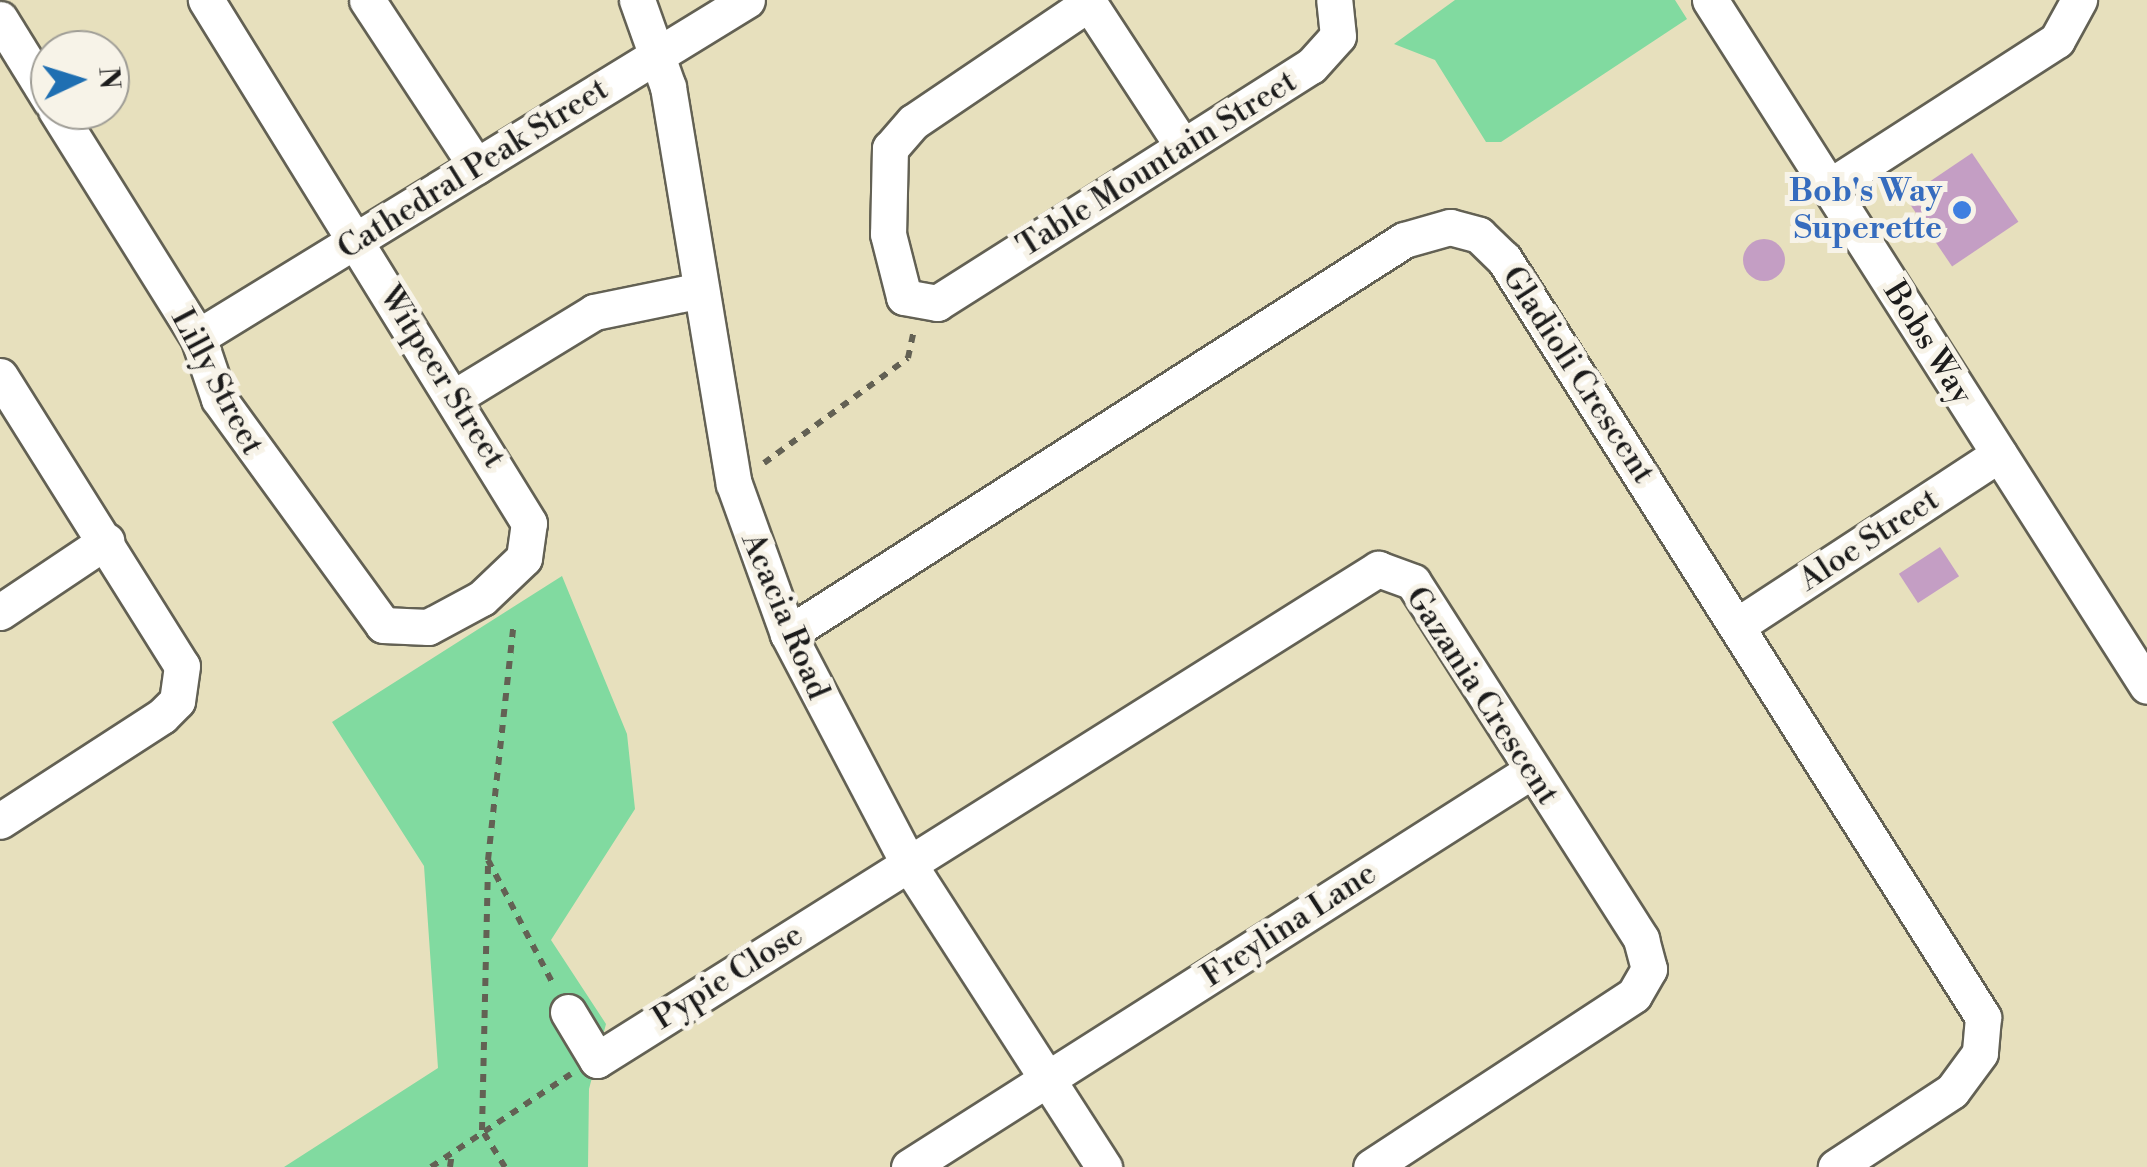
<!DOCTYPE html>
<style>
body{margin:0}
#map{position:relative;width:2147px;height:1167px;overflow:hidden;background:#e7e0bd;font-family:"Libre Bodoni",serif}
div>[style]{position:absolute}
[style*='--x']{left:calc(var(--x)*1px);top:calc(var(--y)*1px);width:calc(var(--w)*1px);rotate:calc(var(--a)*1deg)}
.green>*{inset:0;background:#81daa0}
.building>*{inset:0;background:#c49ec4;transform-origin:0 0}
.round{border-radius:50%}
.path>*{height:6px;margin-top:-3px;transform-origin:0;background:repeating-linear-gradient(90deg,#636154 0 8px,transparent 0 16px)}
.roads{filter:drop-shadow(2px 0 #636154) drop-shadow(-2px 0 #636154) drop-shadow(0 2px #636154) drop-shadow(0 -2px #636154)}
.minor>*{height:35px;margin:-17.5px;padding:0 17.5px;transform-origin:17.5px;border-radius:17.5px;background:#fff}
.dots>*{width:28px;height:28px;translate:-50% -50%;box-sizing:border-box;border:5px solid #f7f3e8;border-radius:50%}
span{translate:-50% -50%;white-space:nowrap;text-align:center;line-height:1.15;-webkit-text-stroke:10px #f7f3e8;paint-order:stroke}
.street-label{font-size:32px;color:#1c1c1c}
.shop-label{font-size:32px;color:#366cbe;font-weight:700}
.right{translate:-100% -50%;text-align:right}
.north{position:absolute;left:30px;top:30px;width:100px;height:100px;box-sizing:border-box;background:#f7f3e8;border:2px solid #9f9d96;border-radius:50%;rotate:86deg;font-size:28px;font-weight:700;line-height:40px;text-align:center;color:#1c1c1c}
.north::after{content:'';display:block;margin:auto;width:35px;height:45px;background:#1f6fb2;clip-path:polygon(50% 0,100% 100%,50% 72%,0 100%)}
</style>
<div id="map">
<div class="green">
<div style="clip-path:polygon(1455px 0,1675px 0,1687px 19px,1501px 142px,1486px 142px,1435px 60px,1394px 44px)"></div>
<div style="clip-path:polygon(562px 576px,627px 734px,635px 809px,551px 940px,606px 1024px,589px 1089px,588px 1167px,284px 1167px,438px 1068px,424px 866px,332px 722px)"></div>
</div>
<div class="building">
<div style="left:1972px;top:153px;width:83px;height:80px;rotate:56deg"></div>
<div class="round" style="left:1743px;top:239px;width:42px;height:42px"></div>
<div style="left:1940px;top:547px;width:35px;height:49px;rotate:57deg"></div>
</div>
<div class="path">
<div style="--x:764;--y:463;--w:178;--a:-36.1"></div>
<div style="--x:908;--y:358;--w:29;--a:-78"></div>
<div style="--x:488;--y:860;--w:239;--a:-83.8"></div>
<div style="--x:431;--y:1167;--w:168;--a:-33.6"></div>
<div style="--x:450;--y:1167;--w:15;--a:-82"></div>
<div style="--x:505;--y:1167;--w:44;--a:-121.9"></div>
<div style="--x:482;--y:1130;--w:270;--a:-88.7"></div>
<div style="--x:488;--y:860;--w:140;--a:62.3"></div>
</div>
<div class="roads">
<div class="minor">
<div style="--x:367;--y:0;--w:199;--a:56.7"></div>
<div style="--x:637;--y:0;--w:92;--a:70.4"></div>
<div style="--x:668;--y:87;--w:402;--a:80.6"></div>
<div style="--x:734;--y:484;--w:159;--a:70.2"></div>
<div style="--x:788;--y:634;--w:259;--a:62.3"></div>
<div style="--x:908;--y:863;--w:362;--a:57.2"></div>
<div style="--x:1087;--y:0;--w:173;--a:56.8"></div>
<div style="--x:1710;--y:0;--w:813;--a:57.5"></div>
<div style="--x:1089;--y:3;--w:212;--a:145.9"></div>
<div style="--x:913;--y:122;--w:35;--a:131"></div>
<div style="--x:890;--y:148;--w:86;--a:91.3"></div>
<div style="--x:888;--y:234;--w:65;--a:75.7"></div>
<div style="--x:904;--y:297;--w:34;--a:10"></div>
<div style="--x:937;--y:303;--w:443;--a:-32.4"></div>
<div style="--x:1311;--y:66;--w:40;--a:-48"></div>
<div style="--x:1338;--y:36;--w:36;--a:-96"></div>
<div style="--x:0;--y:19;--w:95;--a:58.3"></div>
<div style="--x:56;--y:110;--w:268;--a:58"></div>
<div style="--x:198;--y:337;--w:65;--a:71.3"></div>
<div style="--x:219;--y:399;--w:279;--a:54"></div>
<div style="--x:383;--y:625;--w:45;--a:2.5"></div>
<div style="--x:428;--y:627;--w:61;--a:-28.2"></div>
<div style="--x:482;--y:598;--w:58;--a:-43.6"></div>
<div style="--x:524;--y:558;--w:35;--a:-82"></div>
<div style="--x:529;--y:523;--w:615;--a:-121.7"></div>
<div style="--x:1829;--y:187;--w:271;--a:-32.8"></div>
<div style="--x:2057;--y:40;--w:46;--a:-61.2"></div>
<div style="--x:198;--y:337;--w:644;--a:-31.54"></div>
<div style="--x:0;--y:376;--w:342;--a:57.9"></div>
<div style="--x:182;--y:666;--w:35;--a:98"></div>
<div style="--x:177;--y:701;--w:21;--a:135"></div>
<div style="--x:162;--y:716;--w:193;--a:147.1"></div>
<div style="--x:455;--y:397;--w:163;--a:-31.4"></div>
<div style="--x:594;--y:312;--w:109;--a:-11.6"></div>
<div style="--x:0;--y:612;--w:128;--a:-33.8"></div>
<div style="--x:1738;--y:625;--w:312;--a:-33.2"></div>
<div style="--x:788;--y:634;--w:731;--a:-32.6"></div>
<div style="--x:1404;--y:240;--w:48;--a:-15.8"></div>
<div style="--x:1450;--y:227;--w:30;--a:15"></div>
<div style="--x:1479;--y:235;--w:35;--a:44"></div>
<div style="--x:1504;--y:259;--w:897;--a:57.71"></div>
<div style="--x:1983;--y:1017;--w:36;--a:95"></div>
<div style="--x:1980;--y:1053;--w:47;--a:126.4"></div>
<div style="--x:1952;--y:1091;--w:139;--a:146.8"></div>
<div style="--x:568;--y:1012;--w:56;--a:58.9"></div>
<div style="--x:597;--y:1060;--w:923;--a:-32.16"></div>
<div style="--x:1378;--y:569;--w:37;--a:20"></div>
<div style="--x:1413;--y:582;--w:424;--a:57.4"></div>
<div style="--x:1641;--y:939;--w:31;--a:75"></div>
<div style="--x:1649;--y:969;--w:30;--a:120"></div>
<div style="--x:1634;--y:995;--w:314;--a:146.8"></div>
<div style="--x:909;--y:1167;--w:737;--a:-32.48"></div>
</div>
</div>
<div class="dots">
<div style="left:1962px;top:210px;background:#3f7fe0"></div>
</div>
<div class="street-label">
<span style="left:1157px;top:164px;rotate:-32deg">Table Mountain Street</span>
<span style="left:473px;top:169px;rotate:-32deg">Cathedral Peak Street</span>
<span style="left:1928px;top:343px;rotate:58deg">Bobs Way</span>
<span style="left:1578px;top:375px;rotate:57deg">Gladioli Crescent</span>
<span style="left:442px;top:377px;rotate:58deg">Witpeer Street</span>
<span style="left:217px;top:382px;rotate:62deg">Lilly Street</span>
<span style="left:1869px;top:540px;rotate:-33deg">Aloe Street</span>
<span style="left:785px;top:616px;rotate:67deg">Acacia Road</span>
<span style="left:1482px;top:696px;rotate:57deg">Gazania Crescent</span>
<span style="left:1289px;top:925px;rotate:-33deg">Freylina Lane</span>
<span style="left:728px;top:977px;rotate:-32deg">Pypie Close</span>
</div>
<div class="shop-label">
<span class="right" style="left:1942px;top:210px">Bob's Way<br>Superette</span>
</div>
<div class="north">N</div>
</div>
